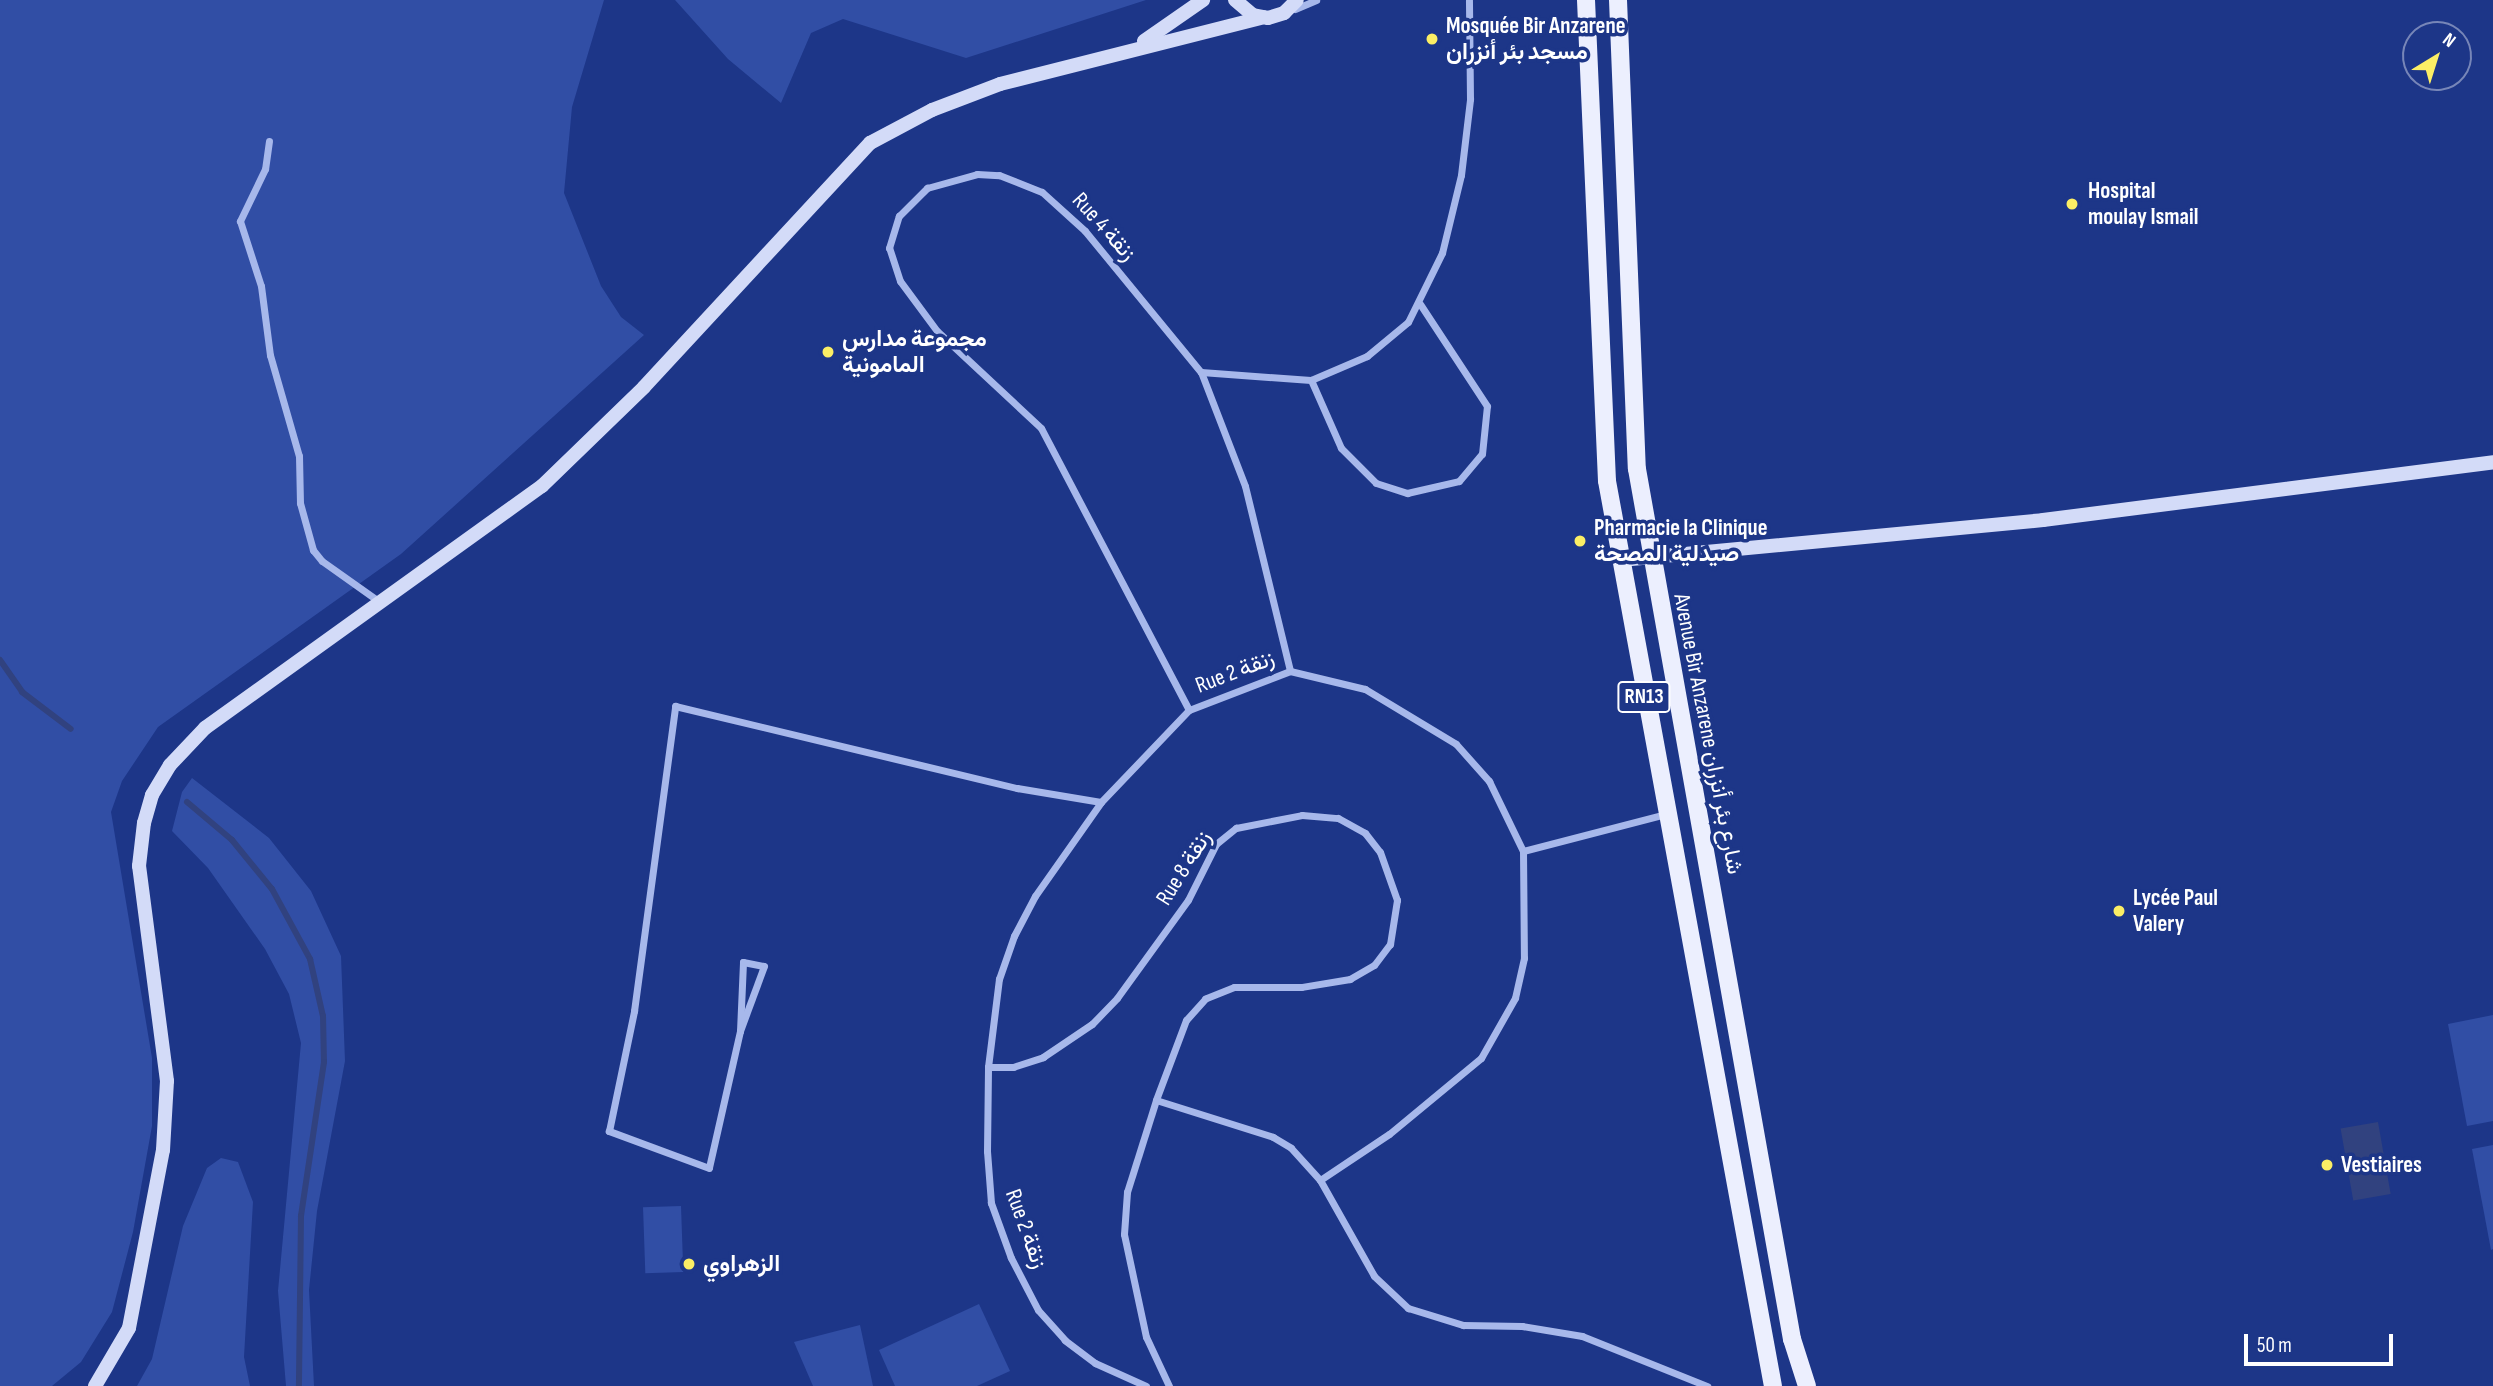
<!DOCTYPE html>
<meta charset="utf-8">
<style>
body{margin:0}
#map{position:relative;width:2493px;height:1386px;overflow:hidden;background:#1d3688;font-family:"Sofia Sans Condensed",Vazirmatn,sans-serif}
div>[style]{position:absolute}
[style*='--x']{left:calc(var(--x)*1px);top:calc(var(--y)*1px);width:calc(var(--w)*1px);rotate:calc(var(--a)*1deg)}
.green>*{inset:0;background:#314ea5;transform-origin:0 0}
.water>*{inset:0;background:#31427f;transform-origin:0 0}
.stream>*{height:6px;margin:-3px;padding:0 3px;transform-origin:3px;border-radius:3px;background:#31427f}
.street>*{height:7px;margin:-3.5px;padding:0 3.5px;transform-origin:3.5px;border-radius:3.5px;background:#a7b8eb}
.secondary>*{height:14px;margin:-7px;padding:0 7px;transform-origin:7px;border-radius:7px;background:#d3dbf8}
.primary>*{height:18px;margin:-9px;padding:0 9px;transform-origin:9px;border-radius:9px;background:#eceffe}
.dots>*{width:19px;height:19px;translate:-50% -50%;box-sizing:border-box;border:4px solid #1d3688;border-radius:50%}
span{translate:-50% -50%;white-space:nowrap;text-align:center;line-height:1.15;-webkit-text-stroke:7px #1d3688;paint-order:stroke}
.shield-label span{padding:2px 5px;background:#1d3688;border:2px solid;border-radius:5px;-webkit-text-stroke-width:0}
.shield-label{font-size:21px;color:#fff;font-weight:700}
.poi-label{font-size:23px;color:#fff;font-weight:700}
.left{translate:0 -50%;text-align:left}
.street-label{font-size:23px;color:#fff}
.north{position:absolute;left:2402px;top:21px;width:70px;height:70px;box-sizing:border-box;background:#1d3688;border:2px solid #7786b8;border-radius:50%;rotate:38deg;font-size:19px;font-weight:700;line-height:28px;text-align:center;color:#fff}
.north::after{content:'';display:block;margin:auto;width:24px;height:32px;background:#fbee65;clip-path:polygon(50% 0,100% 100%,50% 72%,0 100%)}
.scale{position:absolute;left:2244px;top:1334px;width:149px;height:32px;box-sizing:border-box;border:4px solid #fff;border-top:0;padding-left:9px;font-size:21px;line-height:24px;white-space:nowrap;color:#fff;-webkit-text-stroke:5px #1d3688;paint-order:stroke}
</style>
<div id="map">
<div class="green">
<div style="clip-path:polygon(0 0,604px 0,572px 107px,564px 193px,601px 286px,621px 317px,644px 335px,401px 554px,158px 727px,122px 781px,111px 812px,152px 1058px,152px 1126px,133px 1232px,112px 1312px,81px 1362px,52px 1386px,0 1386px)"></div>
<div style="clip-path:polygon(675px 0,1146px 0,966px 58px,843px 19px,811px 33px,781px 103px,728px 59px)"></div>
<div style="clip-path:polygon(192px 778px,269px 838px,311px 891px,341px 956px,345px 1061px,317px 1211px,309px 1290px,314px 1386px,286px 1386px,278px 1291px,301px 1043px,289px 994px,265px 949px,208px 868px,172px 831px,182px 792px)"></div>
<div style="clip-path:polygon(2493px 1015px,2493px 1121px,2467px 1126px,2448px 1024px)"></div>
<div style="clip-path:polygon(2493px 1145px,2493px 1249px,2491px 1250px,2472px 1149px)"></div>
<div style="clip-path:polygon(221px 1158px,238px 1162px,253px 1202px,244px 1357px,250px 1386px,137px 1386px,152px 1359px,183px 1226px,207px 1168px)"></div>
<div style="left:681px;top:1206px;width:66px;height:38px;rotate:88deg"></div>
<div style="clip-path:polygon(979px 1304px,1010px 1371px,977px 1386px,895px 1386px,879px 1350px)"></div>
<div style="clip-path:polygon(860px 1325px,873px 1386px,813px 1386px,794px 1342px)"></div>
</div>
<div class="water">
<div style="left:2378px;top:1122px;width:73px;height:38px;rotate:80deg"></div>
</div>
<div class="stream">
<div style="--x:0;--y:660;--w:39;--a:55"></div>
<div style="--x:22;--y:692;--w:61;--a:37.1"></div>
<div style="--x:187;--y:802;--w:59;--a:40.2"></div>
<div style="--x:232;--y:840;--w:63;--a:50.8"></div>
<div style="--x:272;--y:889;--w:80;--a:61.5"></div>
<div style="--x:310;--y:959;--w:58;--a:77.2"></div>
<div style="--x:323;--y:1016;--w:46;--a:88.8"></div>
<div style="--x:324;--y:1062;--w:156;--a:98.5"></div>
<div style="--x:301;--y:1216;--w:170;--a:90.7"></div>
</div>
<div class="street">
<div style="--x:1295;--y:9;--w:23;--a:-23"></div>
<div style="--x:269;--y:141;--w:28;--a:98"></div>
<div style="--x:265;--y:169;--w:58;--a:115.7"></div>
<div style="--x:240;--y:221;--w:68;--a:72.1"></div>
<div style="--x:261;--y:286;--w:70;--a:82.6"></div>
<div style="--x:270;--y:355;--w:105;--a:74"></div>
<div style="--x:299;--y:456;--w:47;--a:88.8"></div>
<div style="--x:300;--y:503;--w:49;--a:74.5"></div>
<div style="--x:313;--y:550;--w:14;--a:51"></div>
<div style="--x:322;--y:561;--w:72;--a:35.4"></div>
<div style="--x:1201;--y:372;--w:110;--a:4.2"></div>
<div style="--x:1311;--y:380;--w:61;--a:-23.2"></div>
<div style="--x:1367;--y:356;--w:53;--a:-39.7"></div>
<div style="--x:1408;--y:322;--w:77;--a:-63.8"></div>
<div style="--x:1442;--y:253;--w:80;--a:-76.3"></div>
<div style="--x:1461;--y:175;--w:77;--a:-83.2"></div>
<div style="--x:1470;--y:99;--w:99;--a:-90.6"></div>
<div style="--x:1311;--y:380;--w:74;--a:66.2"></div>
<div style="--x:1341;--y:448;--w:49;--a:45"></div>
<div style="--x:1376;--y:483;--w:33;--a:18"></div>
<div style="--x:1407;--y:493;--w:53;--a:-13"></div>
<div style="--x:1459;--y:481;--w:35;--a:-50"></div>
<div style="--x:1482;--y:454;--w:48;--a:-84.1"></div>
<div style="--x:1487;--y:406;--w:122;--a:-123.3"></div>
<div style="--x:1189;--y:710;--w:318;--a:-117.7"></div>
<div style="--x:1041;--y:428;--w:142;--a:-137"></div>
<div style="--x:937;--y:331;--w:62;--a:-126.5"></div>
<div style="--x:900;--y:281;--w:35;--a:-108"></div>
<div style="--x:889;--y:248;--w:34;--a:-73"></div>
<div style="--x:899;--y:216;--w:40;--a:-45"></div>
<div style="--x:927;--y:188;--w:52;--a:-15.6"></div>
<div style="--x:977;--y:174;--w:22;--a:3"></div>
<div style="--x:999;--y:175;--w:46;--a:21.6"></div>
<div style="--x:1042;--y:192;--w:58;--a:42.2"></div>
<div style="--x:1085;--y:231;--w:183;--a:50.6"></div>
<div style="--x:1201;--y:372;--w:122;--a:68.9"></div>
<div style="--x:1245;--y:486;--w:190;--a:76.3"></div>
<div style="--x:1523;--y:851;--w:148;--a:-14.5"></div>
<div style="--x:740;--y:1031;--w:69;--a:-87.5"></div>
<div style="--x:743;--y:962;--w:21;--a:11"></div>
<div style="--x:764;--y:966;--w:69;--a:110.3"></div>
<div style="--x:740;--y:1031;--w:140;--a:102.8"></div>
<div style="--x:709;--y:1168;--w:107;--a:-159.7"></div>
<div style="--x:609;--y:1131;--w:123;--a:-78.2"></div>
<div style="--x:634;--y:1011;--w:308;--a:-82.3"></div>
<div style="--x:675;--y:706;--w:352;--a:13.5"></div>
<div style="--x:1017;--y:788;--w:85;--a:9.5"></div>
<div style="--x:988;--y:1067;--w:25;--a:0"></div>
<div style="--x:1013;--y:1067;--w:32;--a:-18"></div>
<div style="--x:1043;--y:1057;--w:59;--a:-34"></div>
<div style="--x:1092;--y:1024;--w:36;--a:-46"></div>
<div style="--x:1117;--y:998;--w:121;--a:-54.1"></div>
<div style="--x:1188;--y:900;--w:63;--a:-63.4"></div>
<div style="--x:1216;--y:844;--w:26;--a:-39"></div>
<div style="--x:1236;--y:828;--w:67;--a:-11.1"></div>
<div style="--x:1302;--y:815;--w:36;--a:5"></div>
<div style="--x:1338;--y:818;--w:31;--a:29"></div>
<div style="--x:1365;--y:833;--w:24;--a:52"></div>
<div style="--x:1380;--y:852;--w:51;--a:70.5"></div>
<div style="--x:1397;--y:900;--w:45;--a:99"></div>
<div style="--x:1390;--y:944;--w:26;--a:127"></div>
<div style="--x:1374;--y:965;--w:28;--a:150"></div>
<div style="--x:1350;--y:979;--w:50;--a:170.7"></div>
<div style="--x:1301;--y:987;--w:67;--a:180"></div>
<div style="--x:1234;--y:987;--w:31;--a:158"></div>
<div style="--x:1205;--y:999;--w:28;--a:132"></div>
<div style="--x:1186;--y:1020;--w:85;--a:110.6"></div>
<div style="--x:1146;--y:1386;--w:56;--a:-155.7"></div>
<div style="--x:1095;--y:1363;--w:38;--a:-143"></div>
<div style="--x:1065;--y:1340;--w:40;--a:-132"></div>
<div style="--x:1038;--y:1310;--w:59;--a:-117.4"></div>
<div style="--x:1011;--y:1258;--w:59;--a:-110"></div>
<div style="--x:991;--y:1203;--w:52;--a:-94.4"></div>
<div style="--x:987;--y:1151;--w:84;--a:-89.3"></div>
<div style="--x:988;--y:1067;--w:89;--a:-82.9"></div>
<div style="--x:999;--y:979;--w:46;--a:-70.8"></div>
<div style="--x:1014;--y:936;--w:45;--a:-62.3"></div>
<div style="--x:1035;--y:896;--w:115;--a:-54.9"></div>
<div style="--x:1101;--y:802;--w:127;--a:-46.3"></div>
<div style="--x:1189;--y:710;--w:108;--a:-21.1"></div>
<div style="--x:1290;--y:671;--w:77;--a:13.5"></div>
<div style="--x:1365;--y:689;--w:106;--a:31.1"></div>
<div style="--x:1456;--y:744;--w:50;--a:48.3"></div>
<div style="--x:1489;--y:781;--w:78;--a:64.1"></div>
<div style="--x:1523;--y:851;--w:107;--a:89.5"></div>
<div style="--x:1524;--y:958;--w:41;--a:102.7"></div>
<div style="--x:1515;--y:998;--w:69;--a:119.5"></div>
<div style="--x:1481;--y:1058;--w:119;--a:140.4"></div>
<div style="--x:1389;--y:1134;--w:83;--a:146.3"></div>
<div style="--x:1169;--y:1386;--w:54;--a:-115.1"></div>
<div style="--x:1146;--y:1337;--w:105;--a:-102.1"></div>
<div style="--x:1124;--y:1234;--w:42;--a:-85.9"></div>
<div style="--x:1127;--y:1192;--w:96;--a:-72.5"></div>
<div style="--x:1156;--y:1100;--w:123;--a:17.5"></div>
<div style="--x:1273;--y:1137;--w:21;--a:31"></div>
<div style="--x:1291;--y:1148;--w:43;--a:47.8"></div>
<div style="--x:1320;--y:1180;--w:110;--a:60.6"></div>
<div style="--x:1374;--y:1276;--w:47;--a:43.3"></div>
<div style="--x:1408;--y:1308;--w:58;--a:17.2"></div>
<div style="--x:1463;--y:1325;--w:59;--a:1"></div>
<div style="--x:1522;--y:1326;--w:61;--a:9.5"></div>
<div style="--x:1582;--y:1336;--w:135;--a:21.8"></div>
</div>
<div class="secondary">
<div style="--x:1235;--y:0;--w:23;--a:40"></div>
<div style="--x:1253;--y:15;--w:15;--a:11"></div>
<div style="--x:1268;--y:18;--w:17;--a:-17"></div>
<div style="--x:1284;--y:13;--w:18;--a:-45"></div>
<div style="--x:1144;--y:41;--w:72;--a:-34.8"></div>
<div style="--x:1621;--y:560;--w:424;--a:-5.4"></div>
<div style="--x:2043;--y:520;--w:454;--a:-7.3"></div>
<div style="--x:95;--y:1386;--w:67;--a:-59.6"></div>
<div style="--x:129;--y:1328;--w:181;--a:-79.2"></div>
<div style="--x:163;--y:1150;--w:69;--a:-86.7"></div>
<div style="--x:167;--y:1081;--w:217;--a:-97.4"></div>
<div style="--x:139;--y:866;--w:43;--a:-83.4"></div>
<div style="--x:144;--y:823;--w:29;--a:-74"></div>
<div style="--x:152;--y:795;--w:35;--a:-59"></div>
<div style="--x:170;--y:765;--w:51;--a:-46.6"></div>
<div style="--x:205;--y:728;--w:415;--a:-35.7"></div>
<div style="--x:542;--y:486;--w:142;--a:-44.1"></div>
<div style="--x:644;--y:387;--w:333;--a:-47.2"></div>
<div style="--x:870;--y:143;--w:70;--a:-28"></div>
<div style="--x:932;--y:110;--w:73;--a:-20.9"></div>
<div style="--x:1000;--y:84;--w:272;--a:-14.2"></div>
</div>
<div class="primary">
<div style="--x:1586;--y:0;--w:481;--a:87.5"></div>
<div style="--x:1607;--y:481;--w:920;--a:79.61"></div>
<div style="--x:1618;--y:0;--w:469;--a:87.7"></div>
<div style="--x:1637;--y:469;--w:884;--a:79.9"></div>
<div style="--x:1792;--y:1339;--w:49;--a:72.3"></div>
</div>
<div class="dots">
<div style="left:1432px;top:39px;background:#fbee65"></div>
<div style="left:2072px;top:204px;background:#fbee65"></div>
<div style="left:828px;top:352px;background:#fbee65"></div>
<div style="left:1580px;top:541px;background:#fbee65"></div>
<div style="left:2119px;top:911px;background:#fbee65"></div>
<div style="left:2327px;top:1165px;background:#fbee65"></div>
<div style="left:689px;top:1264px;background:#fbee65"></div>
</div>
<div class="shield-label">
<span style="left:1644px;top:697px">RN13</span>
</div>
<div class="poi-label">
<span class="left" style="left:1446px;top:39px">Mosquée Bir Anzarene<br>مسجد بئر أنزران</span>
<span class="left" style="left:2088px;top:204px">Hospital<br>moulay Ismail</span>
<span class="left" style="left:842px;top:352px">مجموعة مدارس<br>المامونية</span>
<span class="left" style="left:1594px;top:541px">Pharmacie la Clinique<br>صيدلية المصحة</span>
<span class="left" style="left:2133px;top:911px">Lycée Paul<br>Valery</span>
<span class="left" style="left:2341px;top:1165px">Vestiaires</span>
<span class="left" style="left:703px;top:1264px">الزهراوي</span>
</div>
<div class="street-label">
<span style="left:1104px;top:227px;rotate:48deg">Rue 4 زنقة</span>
<span style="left:1235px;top:672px;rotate:-21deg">Rue 2 زنقة</span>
<span style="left:1708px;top:734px;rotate:79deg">Avenue Bir Anzarene شارع بئر أنزران</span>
<span style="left:1184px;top:868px;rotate:-58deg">Rue 8 زنقة</span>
<span style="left:1026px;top:1229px;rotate:70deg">Rue 2 زنقة</span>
</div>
<div class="north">N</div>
<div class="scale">50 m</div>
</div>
